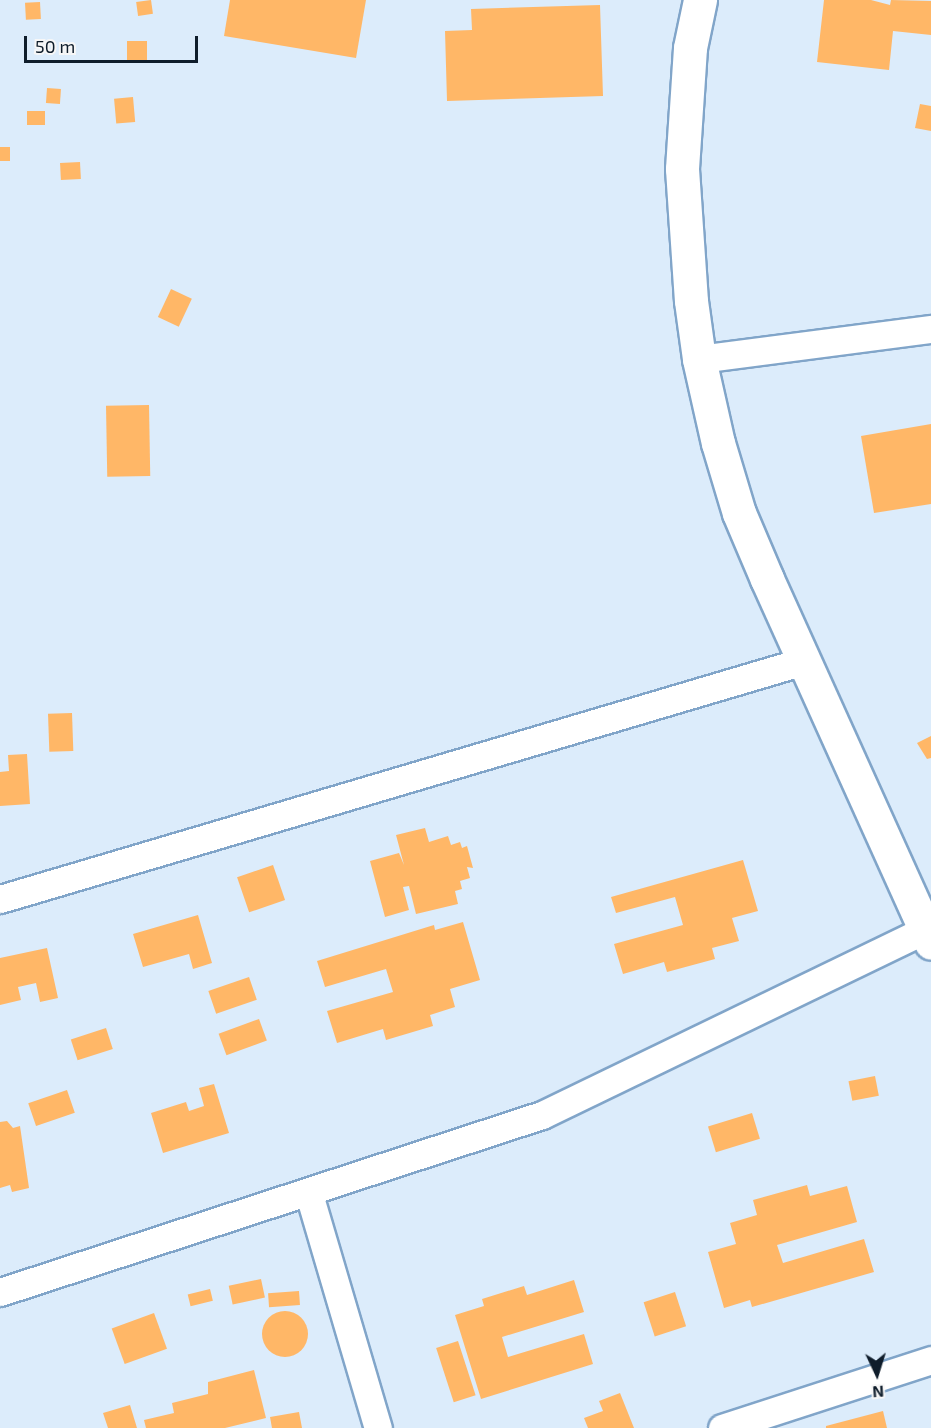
<!DOCTYPE html>
<style>
body{margin:0}
#map{position:relative;width:931px;height:1428px;overflow:hidden;background:#dcecfb;font-family:"Exo 2",sans-serif}
div>[style]{position:absolute}
[style*='--x']{left:calc(var(--x)*1px);top:calc(var(--y)*1px);width:calc(var(--w)*1px);rotate:calc(var(--a)*1deg)}
.building>*{inset:0;background:#ffb767;transform-origin:0 0}
.round{border-radius:50%}
.roads{filter:drop-shadow(2px 0 #81a5c9) drop-shadow(-2px 0 #81a5c9) drop-shadow(0 2px #81a5c9) drop-shadow(0 -2px #81a5c9)}
.street>*{height:27px;margin:-13.5px;padding:0 13.5px;transform-origin:13.5px;border-radius:13.5px;background:#fff}
.secondary>*{height:33px;margin:-16.5px;padding:0 16.5px;transform-origin:16.5px;border-radius:16.5px;background:#fff}
span{translate:-50% -50%;white-space:nowrap;text-align:center;line-height:1.15;-webkit-text-stroke:6px #f7f7f7;paint-order:stroke}
.north{position:absolute;left:847px;top:1344px;width:60px;height:60px;-webkit-text-stroke:4px #f7f7f7;paint-order:stroke;rotate:176deg;font-size:16px;font-weight:700;line-height:24px;text-align:center;color:#0f1d2b}
.north::after{content:'';display:block;margin:auto;width:21px;height:27px;background:#0f1d2b;clip-path:polygon(50% 0,100% 100%,50% 72%,0 100%)}
.scale{position:absolute;left:24px;top:36px;width:174px;height:27px;box-sizing:border-box;border:3px solid #0f1d2b;border-top:0;padding-left:8px;font-size:18px;line-height:21px;white-space:nowrap;color:#0f1d2b;-webkit-text-stroke:4px #f7f7f7;paint-order:stroke}
</style>
<div id="map">
<div class="building">
<div style="left:151px;top:0;width:14px;height:15px;rotate:82deg"></div>
<div style="clip-path:polygon(230px 0,366px 0,356px 58px,224px 36px)"></div>
<div style="clip-path:polygon(824px 0,871px 0,890px 5px,891px 0,931px 1px,931px 35px,893px 31px,889px 70px,817px 62px)"></div>
<div style="left:40px;top:2px;width:17px;height:15px;rotate:87deg"></div>
<div style="clip-path:polygon(600px 5px,603px 96px,447px 101px,445px 31px,472px 30px,471px 9px)"></div>
<div style="left:147px;top:41px;width:20px;height:20px;rotate:90deg"></div>
<div style="left:47px;top:88px;width:14px;height:15px;rotate:4deg"></div>
<div style="left:133px;top:97px;width:25px;height:19px;rotate:85deg"></div>
<div style="clip-path:polygon(920px 104px,931px 106px,931px 131px,915px 128px)"></div>
<div style="left:27px;top:111px;width:18px;height:14px"></div>
<div style="left:0;top:147px;width:10px;height:14px"></div>
<div style="left:80px;top:162px;width:17px;height:20px;rotate:87deg"></div>
<div style="left:171px;top:289px;width:23px;height:31px;rotate:25deg"></div>
<div style="left:149px;top:405px;width:71px;height:43px;rotate:89deg"></div>
<div style="clip-path:polygon(931px 424px,931px 504px,874px 513px,861px 436px)"></div>
<div style="left:72px;top:713px;width:38px;height:24px;rotate:88deg"></div>
<div style="clip-path:polygon(931px 736px,931px 758px,927px 759px,917px 743px)"></div>
<div style="clip-path:polygon(27px 754px,30px 804px,0 806px,0 772px,9px 771px,8px 755px)"></div>
<div style="clip-path:polygon(425px 828px,429px 842px,448px 836px,451px 845px,460px 842px,462px 848px,467px 846px,473px 868px,467px 867px,470px 878px,460px 881px,462px 889px,455px 891px,458px 904px,416px 914px,409px 886px,403px 887px,409px 910px,385px 917px,370px 861px,399px 853px,404px 865px,396px 835px)"></div>
<div style="clip-path:polygon(743px 860px,758px 911px,732px 918px,739px 941px,712px 948px,715px 959px,667px 972px,664px 962px,623px 974px,614px 944px,683px 925px,675px 897px,616px 913px,611px 897px)"></div>
<div style="left:273px;top:865px;width:37px;height:38px;rotate:71deg"></div>
<div style="clip-path:polygon(198px 915px,212px 963px,193px 969px,189px 954px,143px 967px,133px 934px)"></div>
<div style="clip-path:polygon(463px 922px,480px 980px,450px 989px,455px 1007px,430px 1015px,433px 1026px,386px 1040px,383px 1029px,337px 1043px,327px 1011px,393px 992px,386px 969px,325px 987px,317px 961px,434px 925px,435px 930px)"></div>
<div style="clip-path:polygon(47px 948px,58px 998px,40px 1002px,36px 983px,18px 987px,21px 1000px,0 1005px,0 958px)"></div>
<div style="left:249px;top:977px;width:24px;height:43px;rotate:71deg"></div>
<div style="left:259px;top:1019px;width:23px;height:43px;rotate:70deg"></div>
<div style="left:106px;top:1028px;width:22px;height:37px;rotate:72deg"></div>
<div style="left:875px;top:1076px;width:20px;height:27px;rotate:79deg"></div>
<div style="clip-path:polygon(214px 1084px,229px 1133px,163px 1153px,151px 1113px,186px 1102px,189px 1111px,204px 1106px,199px 1088px)"></div>
<div style="left:67px;top:1090px;width:24px;height:41px;rotate:71deg"></div>
<div style="left:752px;top:1113px;width:27px;height:46px;rotate:73deg"></div>
<div style="clip-path:polygon(7px 1121px,13px 1128px,20px 1126px,29px 1188px,12px 1192px,10px 1185px,0 1188px,0 1122px)"></div>
<div style="clip-path:polygon(807px 1185px,810px 1196px,847px 1186px,857px 1222px,777px 1245px,783px 1263px,864px 1239px,874px 1272px,752px 1307px,750px 1300px,724px 1308px,708px 1252px,736px 1244px,730px 1223px,757px 1215px,753px 1200px)"></div>
<div style="left:261px;top:1279px;width:19px;height:33px;rotate:78deg"></div>
<div style="clip-path:polygon(574px 1280px,584px 1312px,502px 1337px,508px 1357px,584px 1334px,593px 1364px,481px 1399px,455px 1315px,484px 1306px,482px 1299px,524px 1286px,527px 1295px)"></div>
<div style="left:210px;top:1289px;width:12px;height:23px;rotate:76deg"></div>
<div style="left:299px;top:1291px;width:14px;height:31px;rotate:86deg"></div>
<div style="left:675px;top:1292px;width:36px;height:33px;rotate:72deg"></div>
<div class="round" style="left:262px;top:1311px;width:46px;height:46px"></div>
<div style="left:154px;top:1313px;width:38px;height:45px;rotate:70deg"></div>
<div style="left:458px;top:1341px;width:57px;height:23px;rotate:72deg"></div>
<div style="clip-path:polygon(254px 1370px,266px 1418px,225px 1428px,146px 1428px,144px 1420px,174px 1413px,172px 1403px,208px 1394px,208px 1382px)"></div>
<div style="clip-path:polygon(620px 1393px,634px 1428px,588px 1428px,584px 1418px,603px 1411px,599px 1401px)"></div>
<div style="clip-path:polygon(130px 1405px,137px 1428px,108px 1428px,103px 1413px)"></div>
<div style="clip-path:polygon(883px 1411px,887px 1428px,826px 1428px,826px 1426px)"></div>
<div style="clip-path:polygon(299px 1412px,302px 1428px,272px 1428px,270px 1417px)"></div>
</div>
<div class="roads">
<div class="street">
<div style="--x:699;--y:359;--w:234;--a:-7.4"></div>
<div style="--x:0;--y:899;--w:838;--a:-16.49"></div>
<div style="--x:309;--y:1194;--w:244;--a:73.6"></div>
<div style="--x:0;--y:1292;--w:570;--a:-18.09"></div>
<div style="--x:542;--y:1115;--w:425;--a:-25.8"></div>
<div style="--x:722;--y:1428;--w:220;--a:-18"></div>
</div>
<div class="secondary">
<div style="--x:700;--y:0;--w:49;--a:101.8"></div>
<div style="--x:690;--y:48;--w:121;--a:93.8"></div>
<div style="--x:682;--y:169;--w:132;--a:86.1"></div>
<div style="--x:691;--y:301;--w:59;--a:82.1"></div>
<div style="--x:699;--y:359;--w:86;--a:77.3"></div>
<div style="--x:718;--y:443;--w:73;--a:73.3"></div>
<div style="--x:739;--y:513;--w:72;--a:67"></div>
<div style="--x:767;--y:579;--w:399;--a:65.7"></div>
</div>
</div>
<div class="north">N</div>
<div class="scale">50 m</div>
</div>
